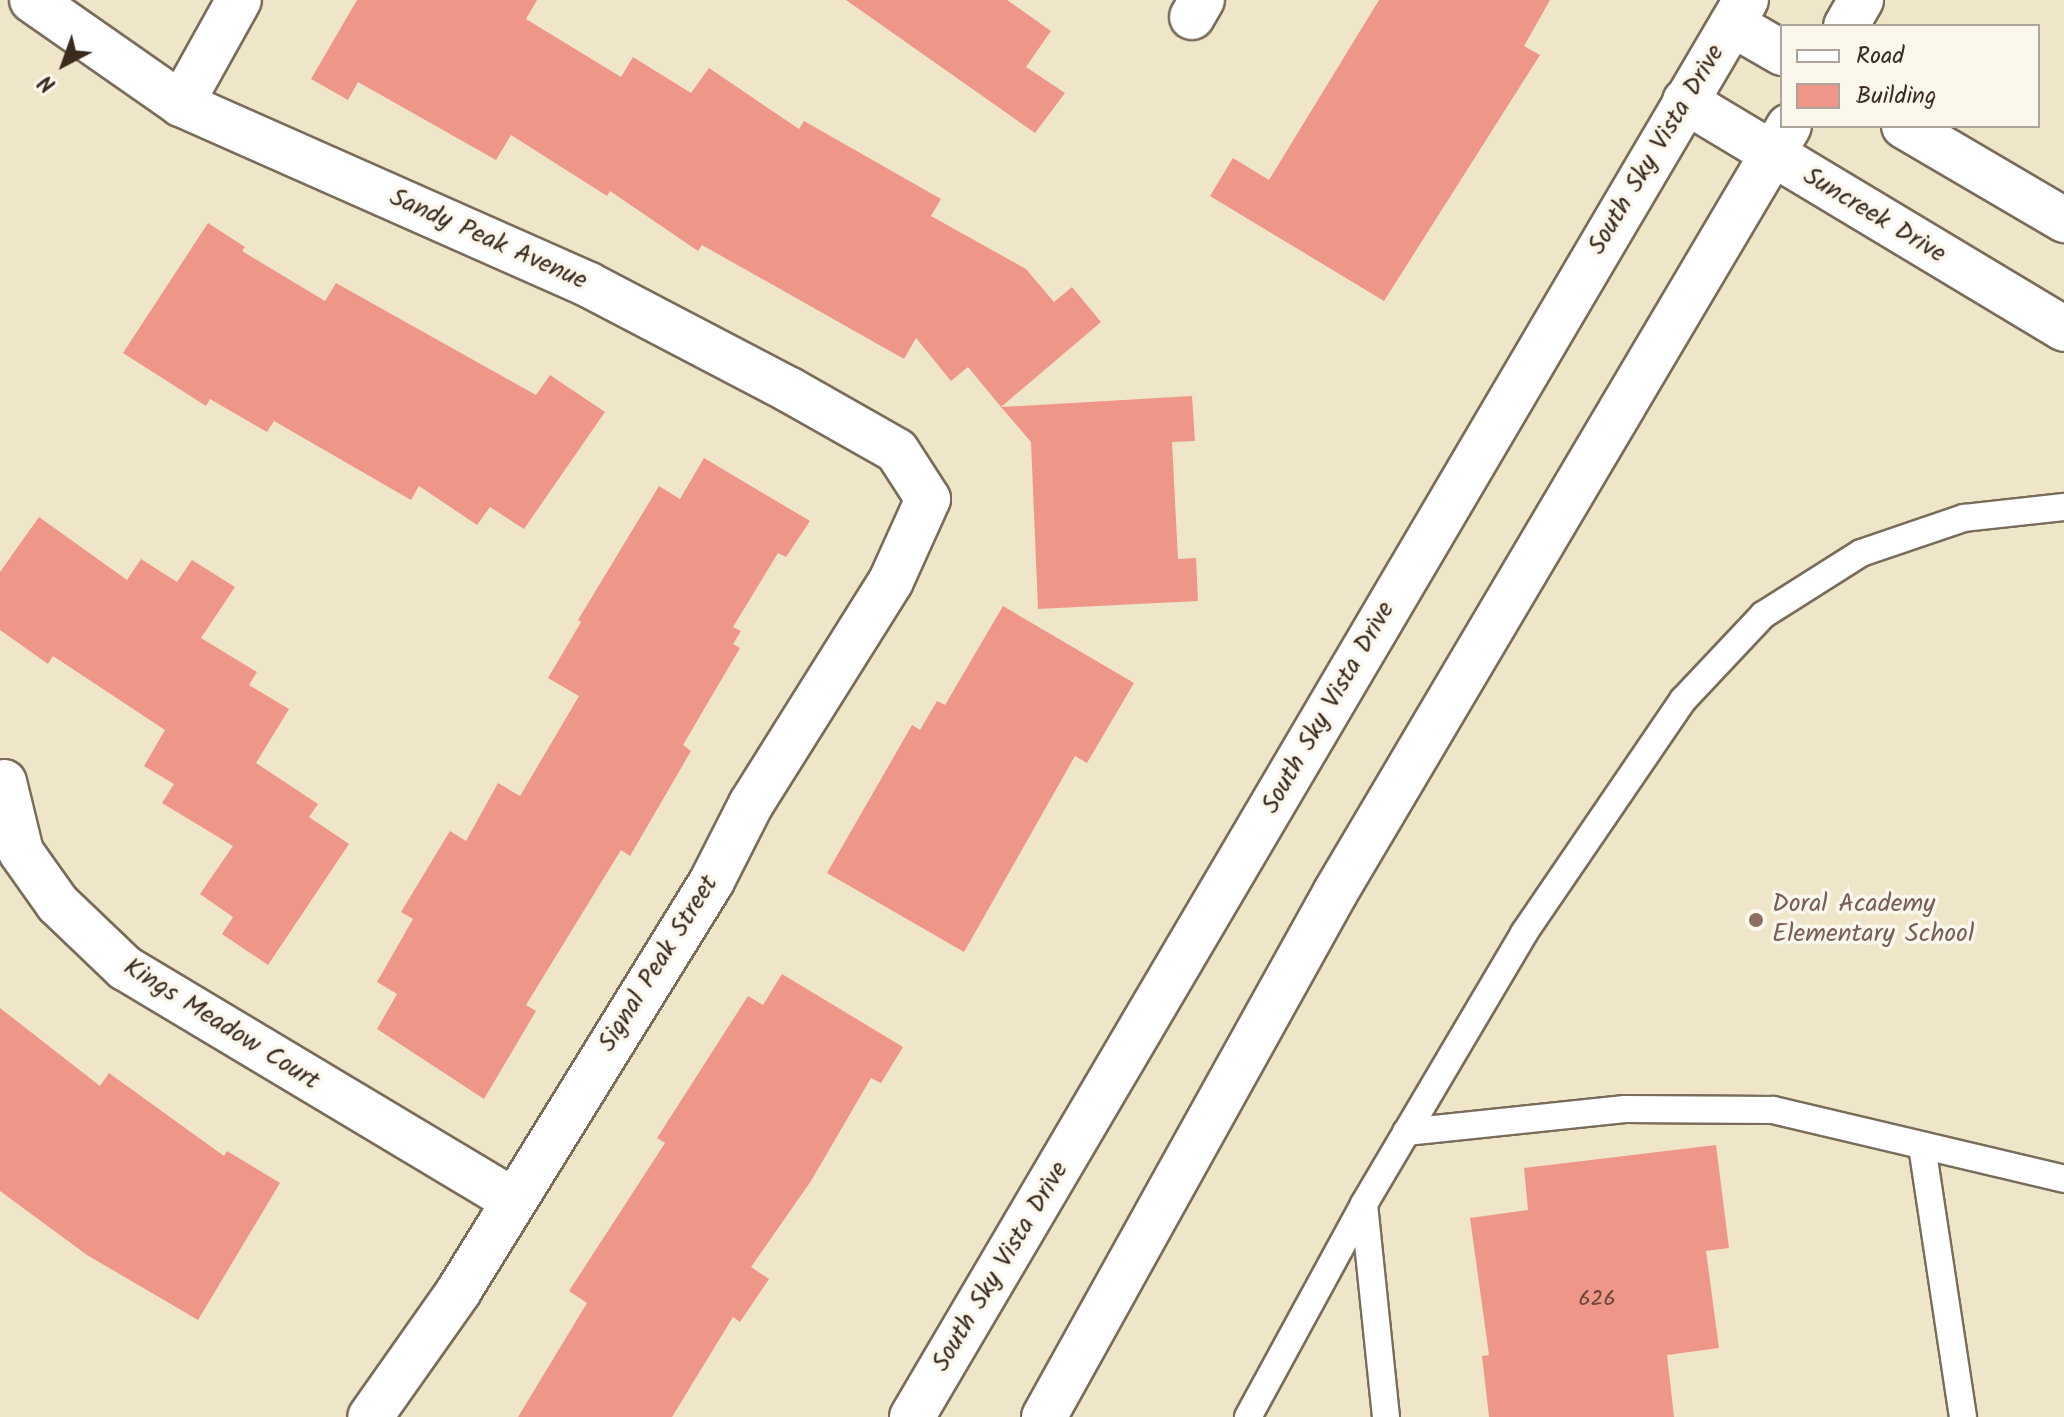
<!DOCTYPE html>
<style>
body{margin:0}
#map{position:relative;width:2064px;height:1417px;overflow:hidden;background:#efe6ca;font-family:Kalam,sans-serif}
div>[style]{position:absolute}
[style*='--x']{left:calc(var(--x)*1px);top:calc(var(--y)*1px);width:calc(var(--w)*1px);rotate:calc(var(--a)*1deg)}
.building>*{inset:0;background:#ee9789}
.roads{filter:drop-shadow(2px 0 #7a6c5a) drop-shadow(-2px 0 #7a6c5a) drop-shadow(0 2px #7a6c5a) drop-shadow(0 -2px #7a6c5a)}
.service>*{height:26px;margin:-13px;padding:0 13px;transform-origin:13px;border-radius:13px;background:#fff}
.minor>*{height:44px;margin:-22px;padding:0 22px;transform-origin:22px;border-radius:22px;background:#fff}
.tertiary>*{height:44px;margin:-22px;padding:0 22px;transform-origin:22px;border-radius:22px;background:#fff}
.secondary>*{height:44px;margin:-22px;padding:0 22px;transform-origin:22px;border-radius:22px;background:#fff}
.dots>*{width:22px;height:22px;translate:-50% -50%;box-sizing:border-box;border:4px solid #fbf7ec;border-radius:50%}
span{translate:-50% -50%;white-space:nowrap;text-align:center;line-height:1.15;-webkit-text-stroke:7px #fbf7ec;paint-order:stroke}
.number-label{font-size:22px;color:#684539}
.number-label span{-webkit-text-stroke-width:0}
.street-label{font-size:26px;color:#3b2a1e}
.education-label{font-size:26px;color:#785e54}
.left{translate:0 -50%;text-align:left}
.legend{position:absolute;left:1780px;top:24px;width:260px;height:104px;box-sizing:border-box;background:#fbf7ec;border:2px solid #aea59a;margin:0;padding:10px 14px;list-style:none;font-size:24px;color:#3b2a1e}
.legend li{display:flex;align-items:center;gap:16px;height:40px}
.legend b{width:40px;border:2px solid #aea59a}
.north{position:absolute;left:24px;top:24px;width:80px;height:80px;-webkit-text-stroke:6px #fbf7ec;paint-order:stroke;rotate:221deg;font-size:22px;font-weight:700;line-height:32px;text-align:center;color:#3b2a1e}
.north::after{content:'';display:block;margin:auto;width:28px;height:36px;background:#3b2a1e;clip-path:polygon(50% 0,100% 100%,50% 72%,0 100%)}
</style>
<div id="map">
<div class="building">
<div style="clip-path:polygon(357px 0,537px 0,526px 19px,621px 77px,633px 57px,691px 93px,709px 68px,799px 129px,804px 121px,941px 199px,931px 216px,1026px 269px,1054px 302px,1072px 287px,1101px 322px,1001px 407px,968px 367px,951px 381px,916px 338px,904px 359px,702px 245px,698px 251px,610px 191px,607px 196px,511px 135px,496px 160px,358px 82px,348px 100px,311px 79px)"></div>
<div style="clip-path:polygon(846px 0,1007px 0,1051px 31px,1026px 67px,1065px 93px,1035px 133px)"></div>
<div style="clip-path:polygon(1379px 0,1550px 0,1524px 46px,1540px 55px,1384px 301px,1210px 196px,1233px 158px,1269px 180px)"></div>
<div style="clip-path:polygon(208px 223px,245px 247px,242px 251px,325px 301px,336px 283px,536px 395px,550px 375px,605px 412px,524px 529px,490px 507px,477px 525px,419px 486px,411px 500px,274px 421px,267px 432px,210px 399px,206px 406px,123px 353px)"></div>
<div style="clip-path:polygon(1192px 396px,1195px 441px,1172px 442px,1178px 559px,1196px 558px,1198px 601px,1038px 609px,1031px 442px,1001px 407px)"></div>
<div style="clip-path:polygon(704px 458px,810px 521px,786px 557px,778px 553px,733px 627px,741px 631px,733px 644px,740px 648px,683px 745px,691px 751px,630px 856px,621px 850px,526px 1005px,536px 1011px,484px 1099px,377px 1029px,397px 994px,377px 982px,413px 919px,401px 912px,450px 831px,466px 841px,498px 783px,520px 796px,579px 696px,548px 678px,581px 622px,578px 620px,659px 486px,680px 499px)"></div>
<div style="clip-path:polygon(39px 517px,127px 580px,141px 559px,177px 582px,192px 560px,235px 587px,201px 638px,257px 672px,249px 685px,289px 709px,256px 763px,318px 804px,309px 817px,349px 844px,268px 965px,222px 934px,233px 917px,200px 894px,233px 846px,162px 803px,174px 784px,144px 766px,165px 730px,53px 656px,48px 664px,0 630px,0 572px)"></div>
<div style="clip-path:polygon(1003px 606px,1134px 683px,1087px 763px,1075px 756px,964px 952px,827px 873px,912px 725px,920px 730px,937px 701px,945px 705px)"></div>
<div style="clip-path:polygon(782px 974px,903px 1047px,881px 1083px,871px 1078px,811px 1181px,751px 1267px,769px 1279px,740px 1322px,733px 1317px,672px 1417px,518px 1417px,587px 1303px,569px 1291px,665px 1143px,657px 1138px,748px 996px,763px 1005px)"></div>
<div style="clip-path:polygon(0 1008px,100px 1086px,109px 1073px,224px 1156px,227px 1151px,280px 1183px,198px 1320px,87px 1255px,0 1191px)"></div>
<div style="clip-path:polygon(1716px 1145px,1729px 1248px,1706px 1251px,1719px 1348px,1667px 1355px,1674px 1417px,1489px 1417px,1482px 1356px,1489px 1355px,1470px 1218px,1528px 1210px,1524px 1168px)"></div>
</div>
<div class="roads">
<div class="service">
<div style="--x:1406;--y:1132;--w:220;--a:-6"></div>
<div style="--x:1625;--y:1109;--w:148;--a:0.4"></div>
<div style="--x:1773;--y:1110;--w:299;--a:13.3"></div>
<div style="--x:1922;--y:1146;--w:274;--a:81.4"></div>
<div style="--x:1248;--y:1417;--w:243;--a:-61.4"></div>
<div style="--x:1386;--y:1417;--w:214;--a:-95.9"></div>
<div style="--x:1364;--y:1204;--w:315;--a:-59.4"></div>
<div style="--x:1524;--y:933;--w:282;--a:-55.7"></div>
<div style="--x:1683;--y:700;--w:117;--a:-46.7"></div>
<div style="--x:1763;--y:615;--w:116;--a:-32.3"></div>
<div style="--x:1861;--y:553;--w:109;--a:-18.8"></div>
<div style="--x:1964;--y:518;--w:101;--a:-6.3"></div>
</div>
<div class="minor">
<div style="--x:32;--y:0;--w:182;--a:34.9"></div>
<div style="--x:181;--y:104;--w:446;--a:23.9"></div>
<div style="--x:589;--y:285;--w:225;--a:27.6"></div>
<div style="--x:788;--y:389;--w:125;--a:29.6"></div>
<div style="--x:897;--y:451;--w:57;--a:57.1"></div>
<div style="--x:928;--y:499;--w:90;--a:114.3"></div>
<div style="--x:891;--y:581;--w:263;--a:122.1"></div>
<div style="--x:751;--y:804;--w:86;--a:116.9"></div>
<div style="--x:712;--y:881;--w:482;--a:121.7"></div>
<div style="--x:459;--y:1291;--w:154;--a:125.2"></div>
<div style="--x:1192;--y:17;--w:20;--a:-60"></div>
<div style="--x:181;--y:104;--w:119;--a:-60.9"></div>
<div style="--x:4;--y:782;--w:72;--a:76.3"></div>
<div style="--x:21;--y:852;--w:64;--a:54.6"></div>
<div style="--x:58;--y:904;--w:93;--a:43.7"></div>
<div style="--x:125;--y:968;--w:450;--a:30.9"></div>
</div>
<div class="tertiary">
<div style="--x:1732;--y:24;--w:58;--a:30.1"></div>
<div style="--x:1685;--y:101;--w:442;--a:31"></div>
<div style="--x:1904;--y:126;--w:186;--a:30.4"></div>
</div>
<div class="secondary">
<div style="--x:1846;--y:26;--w:30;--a:-60"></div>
<div style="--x:912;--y:1417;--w:1644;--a:-59.52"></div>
<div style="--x:1044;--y:1417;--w:599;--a:-60.95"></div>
<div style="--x:1335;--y:893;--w:891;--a:-59.38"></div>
</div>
</div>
<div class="dots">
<div style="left:1756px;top:920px;background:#8d6e63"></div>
</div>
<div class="number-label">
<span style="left:1597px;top:1300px">626</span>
</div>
<div class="street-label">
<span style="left:1657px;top:150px;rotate:-59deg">South Sky Vista Drive</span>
<span style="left:1874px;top:216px;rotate:31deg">Suncreek Drive</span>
<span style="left:488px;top:240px;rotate:24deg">Sandy Peak Avenue</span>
<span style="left:1329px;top:708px;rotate:-60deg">South Sky Vista Drive</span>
<span style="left:659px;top:964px;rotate:-58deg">Signal Peak Street</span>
<span style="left:221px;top:1025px;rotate:32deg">Kings Meadow Court</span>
<span style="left:1001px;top:1267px;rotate:-59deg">South Sky Vista Drive</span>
</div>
<div class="education-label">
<span class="left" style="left:1772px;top:920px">Doral Academy<br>Elementary School</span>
</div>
<ul class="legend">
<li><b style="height:10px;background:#fff"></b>Road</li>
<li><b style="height:22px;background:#ee9789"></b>Building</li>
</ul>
<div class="north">N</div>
</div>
